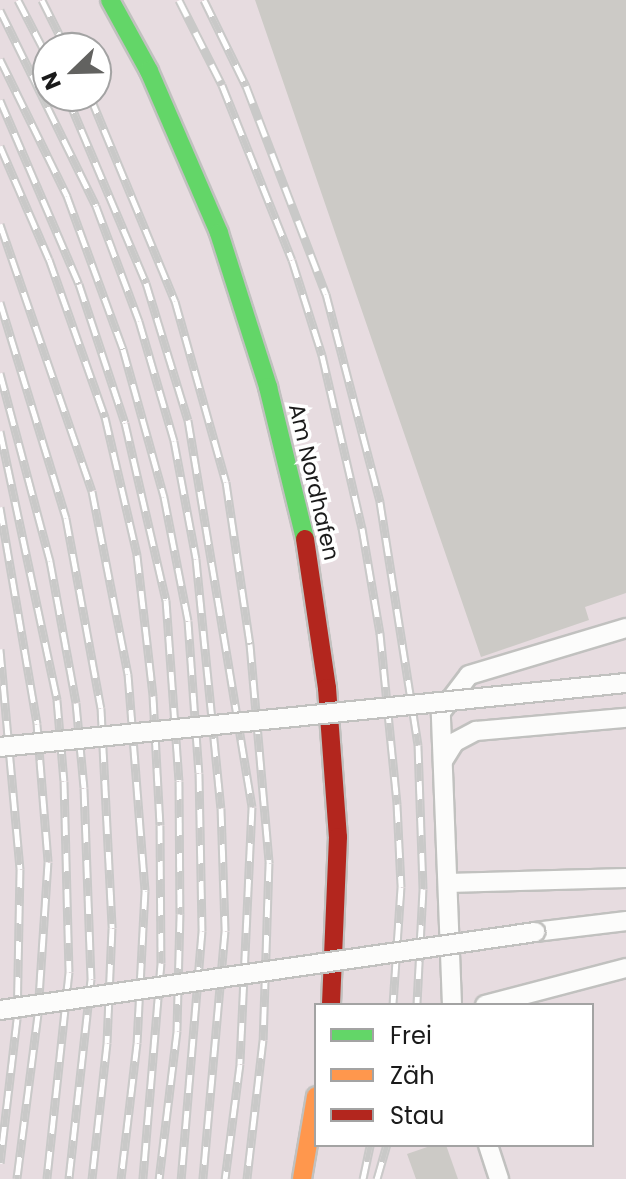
<!DOCTYPE html>
<meta charset="utf-8">
<style>
body{margin:0}
#map{position:relative;width:626px;height:1179px;overflow:hidden;background:#e9e8e3;font-family:Poppins,sans-serif}
div>[style]{position:absolute}
[style*='--x']{left:calc(var(--x)*1px);top:calc(var(--y)*1px);width:calc(var(--w)*1px);rotate:calc(var(--a)*1deg)}
.industrial>*{inset:0;background:#e7dce0}
.building>*{inset:0;background:#cccac6}
.roads{filter:drop-shadow(2px 0 #c1c1bf) drop-shadow(-2px 0 #c1c1bf) drop-shadow(0 2px #c1c1bf) drop-shadow(0 -2px #c1c1bf)}
.lane>*{height:18px;margin:-9px;padding:0 9px;transform-origin:9px;border-radius:9px;background:#fcfcfb}
.fast>*{height:18px;margin:-9px;padding:0 9px;transform-origin:9px;border-radius:9px;background:#63d668}
.slow>*{height:18px;margin:-9px;padding:0 9px;transform-origin:9px;border-radius:9px;background:#ff974d}
.jam>*{height:18px;margin:-9px;padding:0 9px;transform-origin:9px;border-radius:9px;background:#b3261e}
.rail>*{height:9px;margin-top:-4.5px;transform-origin:0;background:repeating-linear-gradient(90deg,#fff 0 18px,#c9c9c8 0 36px);box-sizing:border-box;border-block:2px solid #c9c9c8}
.bridges{filter:drop-shadow(2px 0 #c1c1bf) drop-shadow(-2px 0 #c1c1bf) drop-shadow(0 2px #c1c1bf) drop-shadow(0 -2px #c1c1bf)}
.lane-bridge>*{height:18px;margin:-9px;padding:0 9px;transform-origin:9px;border-radius:9px;background:#fcfcfb}
span{translate:-50% -50%;white-space:nowrap;text-align:center;line-height:1.15;-webkit-text-stroke:7px #fff;paint-order:stroke}
.street-label{font-size:22px;color:#1a1a1a}
.legend{position:absolute;left:314px;top:1003px;width:280px;height:144px;box-sizing:border-box;background:#fff;border:2px solid #a3a3a3;margin:0;padding:10px 14px;list-style:none;font-size:24px;color:#1a1a1a}
.legend li{display:flex;align-items:center;gap:16px;height:40px}
.legend b{width:40px;border:2px solid #a3a3a3}
.north{position:absolute;left:32px;top:32px;width:80px;height:80px;box-sizing:border-box;background:#fff;border:2px solid #a3a3a3;border-radius:50%;rotate:247deg;font-size:22px;font-weight:700;line-height:32px;text-align:center;color:#1a1a1a}
.north::after{content:'';display:block;margin:auto;width:28px;height:36px;background:#626260;clip-path:polygon(50% 0,100% 100%,50% 72%,0 100%)}
</style>
<div id="map">
<div class="industrial">
<div style="clip-path:polygon(evenodd,0 0,626px 0,626px 1179px,0 1179px,0 0,48px 48px,96px 48px,96px 96px,48px 96px,48px 48px,0 0,316px 1005px,592px 1005px,592px 1145px,316px 1145px,316px 1005px)"></div>
</div>
<div class="building">
<div style="clip-path:polygon(255px 0,626px 0,626px 593px,585px 607px,589px 620px,481px 657px)"></div>
<div style="clip-path:polygon(433px 1145px,446px 1145px,458px 1179px,416px 1179px,407px 1154px)"></div>
</div>
<div class="roads">
<div class="lane">
<div style="--x:443;--y:761;--w:22;--a:-58"></div>
<div style="--x:455;--y:742;--w:24;--a:-28"></div>
<div style="--x:476;--y:731;--w:151;--a:-5"></div>
<div style="--x:448;--y:883;--w:178;--a:-1.6"></div>
<div style="--x:535;--y:932;--w:92;--a:-6.9"></div>
<div style="--x:452;--y:1005;--w:293;--a:-92.2"></div>
<div style="--x:441;--y:712;--w:46;--a:-52.9"></div>
<div style="--x:469;--y:675;--w:164;--a:-16.7"></div>
<div style="--x:485;--y:1005;--w:146;--a:-14.7"></div>
<div style="--x:488;--y:1145;--w:36;--a:72"></div>
</div>
<div class="fast">
<div style="--x:110;--y:0;--w:81;--a:61.2"></div>
<div style="--x:149;--y:71;--w:176;--a:66.6"></div>
<div style="--x:219;--y:233;--w:162;--a:72.3"></div>
<div style="--x:268;--y:387;--w:156;--a:76.3"></div>
</div>
<div class="slow">
<div style="--x:302;--y:1179;--w:84;--a:-80.4"></div>
</div>
<div class="jam">
<div style="--x:305;--y:539;--w:151;--a:81.6"></div>
<div style="--x:327;--y:688;--w:149;--a:85.8"></div>
<div style="--x:338;--y:837;--w:168;--a:92.4"></div>
</div>
</div>
<div class="rail">
<div style="--x:18;--y:0;--w:65;--a:62.7"></div>
<div style="--x:42;--y:0;--w:54;--a:63.4"></div>
<div style="--x:179;--y:0;--w:95;--a:63.2"></div>
<div style="--x:222;--y:85;--w:188;--a:68.2"></div>
<div style="--x:292;--y:260;--w:100;--a:72.5"></div>
<div style="--x:322;--y:355;--w:178;--a:77"></div>
<div style="--x:362;--y:528;--w:107;--a:80.3"></div>
<div style="--x:380;--y:633;--w:172;--a:84.3"></div>
<div style="--x:397;--y:804;--w:83;--a:87.2"></div>
<div style="--x:401;--y:887;--w:118;--a:93.9"></div>
<div style="--x:204;--y:0;--w:96;--a:64"></div>
<div style="--x:246;--y:86;--w:223;--a:69"></div>
<div style="--x:326;--y:294;--w:215;--a:75.4"></div>
<div style="--x:380;--y:502;--w:246;--a:81.1"></div>
<div style="--x:418;--y:745;--w:144;--a:88"></div>
<div style="--x:423;--y:889;--w:116;--a:93"></div>
<div style="--x:0;--y:10;--w:218;--a:63.9"></div>
<div style="--x:96;--y:206;--w:123;--a:69.5"></div>
<div style="--x:139;--y:321;--w:125;--a:73.7"></div>
<div style="--x:174;--y:441;--w:120;--a:79.4"></div>
<div style="--x:196;--y:559;--w:250;--a:84.3"></div>
<div style="--x:221;--y:808;--w:123;--a:88.1"></div>
<div style="--x:225;--y:931;--w:249;--a:95.1"></div>
<div style="--x:0;--y:59;--w:153;--a:63.9"></div>
<div style="--x:67;--y:196;--w:163;--a:69.9"></div>
<div style="--x:123;--y:349;--w:154;--a:74.5"></div>
<div style="--x:164;--y:497;--w:126;--a:79"></div>
<div style="--x:188;--y:621;--w:152;--a:85.9"></div>
<div style="--x:199;--y:773;--w:158;--a:88.9"></div>
<div style="--x:202;--y:931;--w:249;--a:94.8"></div>
<div style="--x:67;--y:96;--w:203;--a:67.1"></div>
<div style="--x:146;--y:283;--w:143;--a:73"></div>
<div style="--x:188;--y:420;--w:392;--a:80.6"></div>
<div style="--x:252;--y:807;--w:257;--a:92.7"></div>
<div style="--x:240;--y:1064;--w:116;--a:97.4"></div>
<div style="--x:90;--y:96;--w:222;--a:67.5"></div>
<div style="--x:175;--y:301;--w:188;--a:74.3"></div>
<div style="--x:226;--y:482;--w:164;--a:81.6"></div>
<div style="--x:250;--y:644;--w:220;--a:85"></div>
<div style="--x:269;--y:863;--w:177;--a:91.9"></div>
<div style="--x:263;--y:1040;--w:140;--a:96.6"></div>
<div style="--x:0;--y:100;--w:200;--a:66.8"></div>
<div style="--x:79;--y:284;--w:146;--a:71.7"></div>
<div style="--x:125;--y:423;--w:182;--a:77"></div>
<div style="--x:166;--y:600;--w:181;--a:85.9"></div>
<div style="--x:179;--y:781;--w:133;--a:89.6"></div>
<div style="--x:180;--y:914;--w:117;--a:91.5"></div>
<div style="--x:177;--y:1031;--w:149;--a:96.9"></div>
<div style="--x:0;--y:146;--w:123;--a:66.6"></div>
<div style="--x:49;--y:259;--w:168;--a:70.5"></div>
<div style="--x:105;--y:417;--w:142;--a:76.9"></div>
<div style="--x:137;--y:555;--w:142;--a:83.5"></div>
<div style="--x:153;--y:696;--w:129;--a:86.9"></div>
<div style="--x:160;--y:825;--w:138;--a:89.6"></div>
<div style="--x:161;--y:963;--w:217;--a:94.8"></div>
<div style="--x:0;--y:224;--w:282;--a:71"></div>
<div style="--x:92;--y:491;--w:187;--a:78.9"></div>
<div style="--x:128;--y:674;--w:218;--a:85.5"></div>
<div style="--x:145;--y:891;--w:152;--a:93"></div>
<div style="--x:137;--y:1043;--w:137;--a:96.7"></div>
<div style="--x:0;--y:302;--w:226;--a:73"></div>
<div style="--x:66;--y:518;--w:193;--a:79.6"></div>
<div style="--x:101;--y:708;--w:220;--a:87.1"></div>
<div style="--x:112;--y:928;--w:115;--a:92.5"></div>
<div style="--x:107;--y:1043;--w:137;--a:96.3"></div>
<div style="--x:0;--y:373;--w:195;--a:75.1"></div>
<div style="--x:50;--y:561;--w:144;--a:79.6"></div>
<div style="--x:76;--y:703;--w:85;--a:84.6"></div>
<div style="--x:84;--y:788;--w:191;--a:87.9"></div>
<div style="--x:91;--y:979;--w:201;--a:96.3"></div>
<div style="--x:0;--y:431;--w:275;--a:78"></div>
<div style="--x:57;--y:700;--w:81;--a:85.1"></div>
<div style="--x:64;--y:781;--w:191;--a:88.5"></div>
<div style="--x:69;--y:972;--w:208;--a:96.1"></div>
<div style="--x:0;--y:507;--w:220;--a:80.3"></div>
<div style="--x:37;--y:724;--w:138;--a:85.4"></div>
<div style="--x:48;--y:862;--w:152;--a:93.8"></div>
<div style="--x:38;--y:1014;--w:166;--a:97.3"></div>
<div style="--x:0;--y:649;--w:221;--a:84.8"></div>
<div style="--x:20;--y:869;--w:150;--a:91.1"></div>
<div style="--x:17;--y:1019;--w:145;--a:96.7"></div>
<div style="--x:363;--y:1179;--w:35;--a:-78"></div>
<div style="--x:377;--y:1179;--w:35;--a:-74"></div>
</div>
<div class="bridges">
<div class="lane-bridge">
<div style="--x:0;--y:747;--w:629;--a:-5.84"></div>
<div style="--x:0;--y:1010;--w:541;--a:-8.29"></div>
</div>
</div>
<div class="street-label">
<span style="left:314px;top:482px;rotate:77deg">Am Nordhafen</span>
</div>
<ul class="legend">
<li><b style="height:10px;background:#63d668"></b>Frei</li>
<li><b style="height:10px;background:#ff974d"></b>Zäh</li>
<li><b style="height:10px;background:#b3261e"></b>Stau</li>
</ul>
<div class="north">N</div>
</div>
